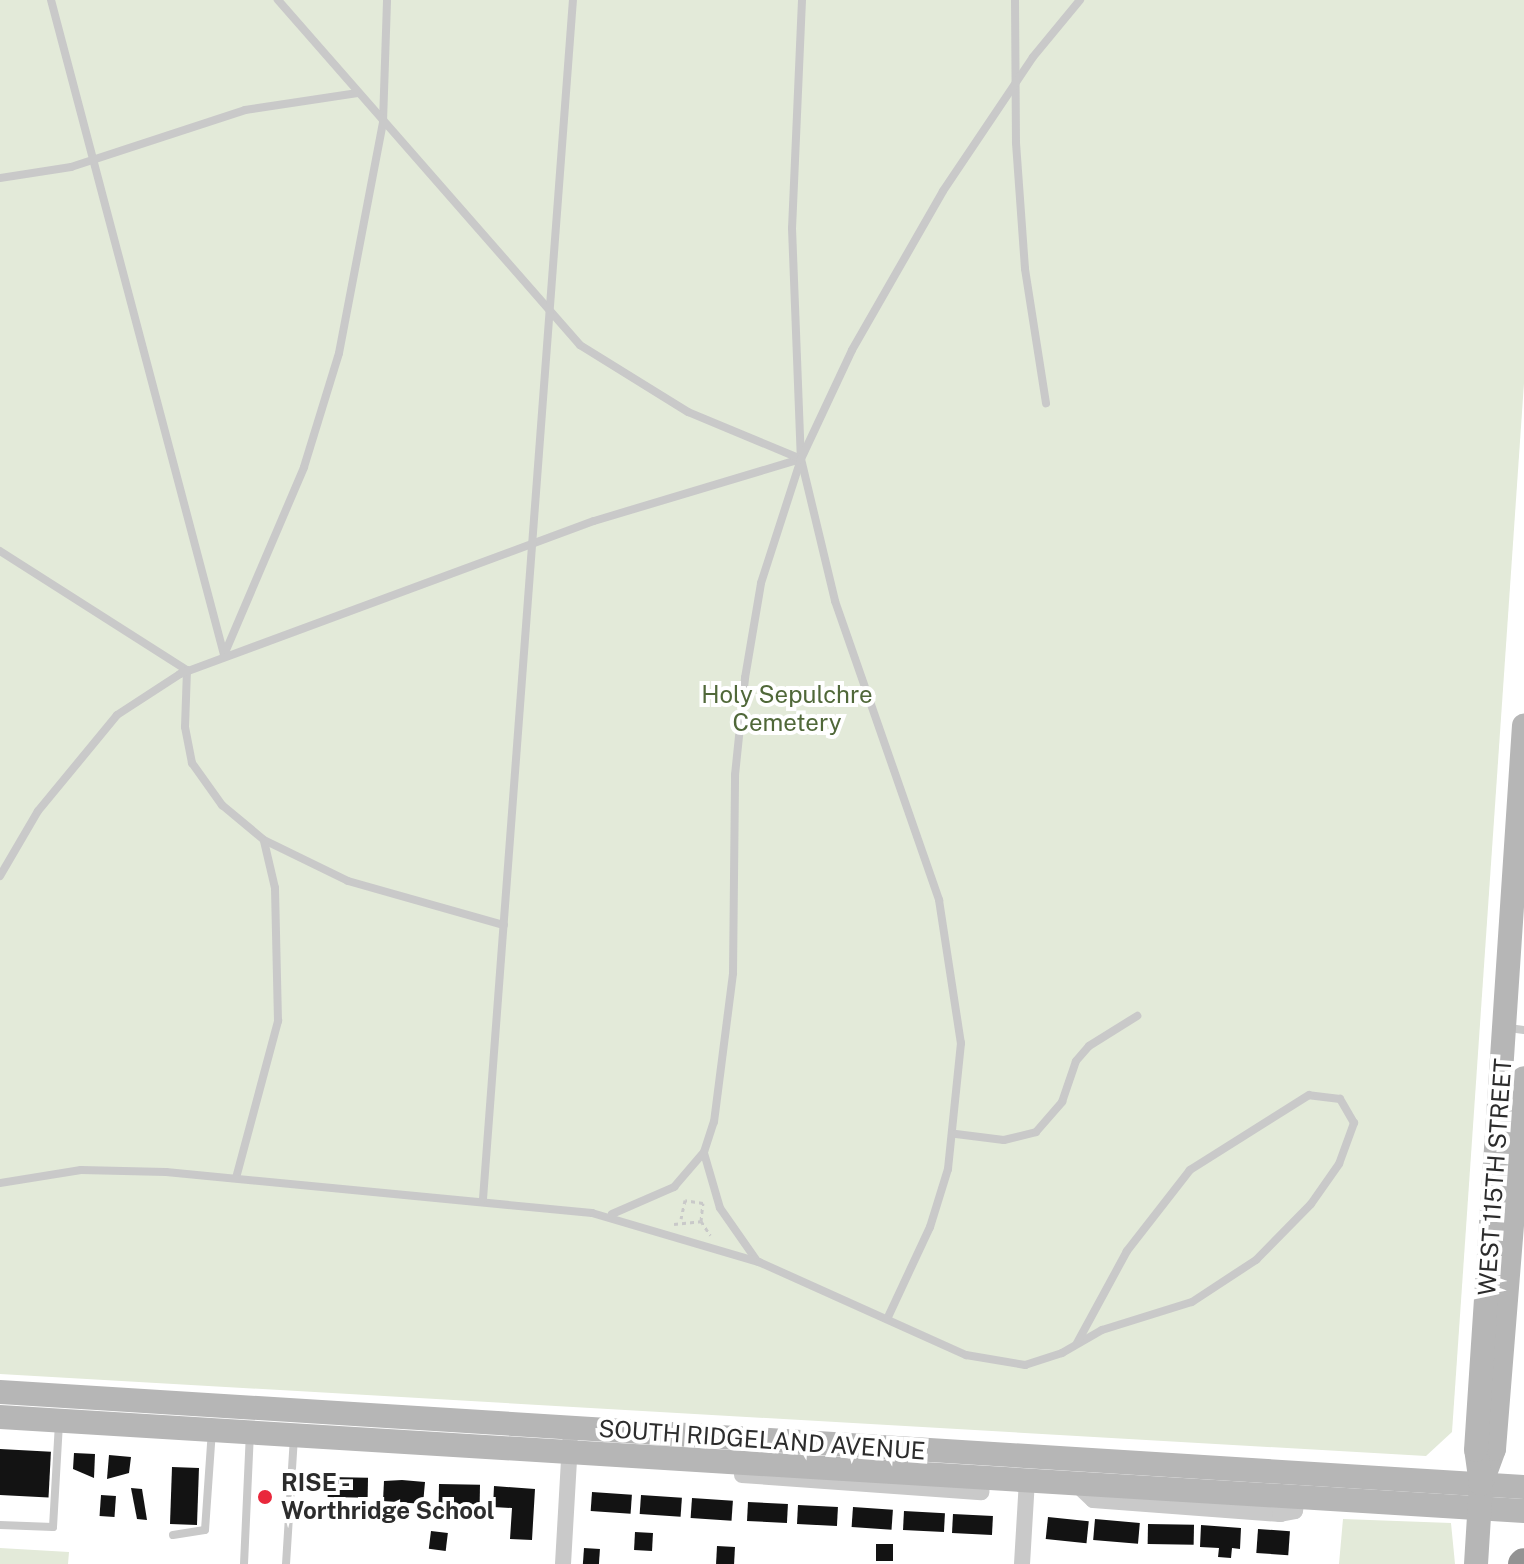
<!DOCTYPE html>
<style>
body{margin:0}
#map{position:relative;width:1524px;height:1564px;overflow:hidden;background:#fff;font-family:"Public Sans",sans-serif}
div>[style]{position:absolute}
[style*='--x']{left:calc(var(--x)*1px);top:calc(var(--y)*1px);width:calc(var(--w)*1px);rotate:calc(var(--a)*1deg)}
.green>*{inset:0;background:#e3ead9}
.building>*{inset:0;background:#131313;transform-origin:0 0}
.path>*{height:3px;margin-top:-1.5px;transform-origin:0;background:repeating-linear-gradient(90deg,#c9c9c9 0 4px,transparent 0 8px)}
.lane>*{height:8px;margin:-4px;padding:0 4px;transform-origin:4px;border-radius:4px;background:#c9c9c9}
.street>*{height:16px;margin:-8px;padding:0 8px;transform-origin:8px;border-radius:8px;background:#c9c9c9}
.secondary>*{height:24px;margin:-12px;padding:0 12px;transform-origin:12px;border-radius:12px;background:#b6b6b6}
.highway>*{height:30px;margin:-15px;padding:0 15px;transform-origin:15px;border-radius:15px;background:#939393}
.dots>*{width:22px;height:22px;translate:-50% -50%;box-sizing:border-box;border:4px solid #fff;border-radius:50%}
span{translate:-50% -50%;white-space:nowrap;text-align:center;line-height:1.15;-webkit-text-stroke:8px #fff;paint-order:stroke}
.park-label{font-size:24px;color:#506839}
.street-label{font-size:24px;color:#2c2c2c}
.poi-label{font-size:24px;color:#2c2c2c;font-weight:700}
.left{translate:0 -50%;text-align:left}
</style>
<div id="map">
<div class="green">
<div style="clip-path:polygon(0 0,1524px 0,1524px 383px,1452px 1432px,1426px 1456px,0 1374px)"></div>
<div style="clip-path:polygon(1343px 1519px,1451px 1523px,1455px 1564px,1339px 1564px)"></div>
<div style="clip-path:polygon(0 1548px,69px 1552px,68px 1564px,0 1564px)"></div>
</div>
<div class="building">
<div style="left:0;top:1449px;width:51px;height:46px;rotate:3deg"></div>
<div style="clip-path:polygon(74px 1453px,95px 1454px,94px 1478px,73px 1469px)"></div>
<div style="clip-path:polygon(109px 1455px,131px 1457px,129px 1473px,107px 1479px)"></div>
<div style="left:172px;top:1467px;width:27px;height:57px;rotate:2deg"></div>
<div style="left:328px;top:1477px;width:40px;height:20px;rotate:1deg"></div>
<div style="clip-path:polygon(402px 1480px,425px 1482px,423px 1504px,383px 1501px,384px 1481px)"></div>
<div style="left:439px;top:1484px;width:41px;height:20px;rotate:1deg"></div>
<div style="clip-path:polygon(494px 1486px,535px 1489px,532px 1540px,510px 1539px,512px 1508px,493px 1507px)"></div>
<div style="clip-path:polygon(131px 1488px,142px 1489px,147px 1520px,137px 1519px)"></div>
<div style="left:592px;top:1492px;width:40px;height:19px;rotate:4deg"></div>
<div style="left:101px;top:1495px;width:15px;height:21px;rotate:4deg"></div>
<div style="left:641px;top:1495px;width:41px;height:19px;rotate:4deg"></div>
<div style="left:692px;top:1498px;width:41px;height:20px;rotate:4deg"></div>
<div style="left:748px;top:1502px;width:40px;height:19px;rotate:3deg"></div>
<div style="left:798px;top:1505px;width:40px;height:19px;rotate:3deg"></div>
<div style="left:853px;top:1507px;width:40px;height:20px;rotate:4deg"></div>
<div style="left:904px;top:1511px;width:41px;height:19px;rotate:3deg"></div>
<div style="left:953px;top:1514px;width:40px;height:19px;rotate:3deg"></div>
<div style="left:1048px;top:1517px;width:41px;height:22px;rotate:6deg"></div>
<div style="left:1095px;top:1519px;width:45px;height:21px;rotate:5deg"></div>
<div style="left:1148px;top:1524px;width:46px;height:20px;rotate:1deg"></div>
<div style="clip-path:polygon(1201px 1525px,1241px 1528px,1240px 1549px,1232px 1548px,1231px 1558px,1218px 1557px,1219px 1548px,1200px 1547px)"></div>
<div style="left:1258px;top:1529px;width:32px;height:24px;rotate:4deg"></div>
<div style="left:431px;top:1531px;width:17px;height:18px;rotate:7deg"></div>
<div style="left:635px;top:1532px;width:18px;height:18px;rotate:3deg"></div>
<div style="left:876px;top:1544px;width:17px;height:17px"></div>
<div style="left:717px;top:1546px;width:18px;height:18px;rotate:3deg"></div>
<div style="left:584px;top:1548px;width:16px;height:16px;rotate:4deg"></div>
</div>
<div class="path">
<div style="--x:701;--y:1221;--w:17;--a:57"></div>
<div style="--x:674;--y:1224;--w:27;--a:-6"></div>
<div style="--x:701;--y:1221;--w:18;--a:-84"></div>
<div style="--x:703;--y:1203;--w:18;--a:-171"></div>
<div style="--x:685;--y:1200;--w:19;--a:102"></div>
</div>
<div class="lane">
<div style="--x:51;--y:0;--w:677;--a:75.2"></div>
<div style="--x:802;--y:0;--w:228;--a:92.5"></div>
<div style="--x:792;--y:228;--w:231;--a:87.8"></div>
<div style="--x:801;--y:459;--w:146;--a:76.5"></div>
<div style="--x:835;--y:601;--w:317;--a:70.8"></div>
<div style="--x:939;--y:900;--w:145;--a:81.3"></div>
<div style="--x:961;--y:1043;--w:127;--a:95.9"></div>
<div style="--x:948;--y:1169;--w:61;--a:107.2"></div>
<div style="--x:930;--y:1227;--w:99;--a:115"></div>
<div style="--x:1015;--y:0;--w:143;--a:89.6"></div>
<div style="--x:1016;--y:143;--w:126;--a:85.9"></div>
<div style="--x:1025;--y:269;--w:136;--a:81.1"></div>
<div style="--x:0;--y:178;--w:72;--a:-8.8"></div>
<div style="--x:71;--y:167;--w:183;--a:-18.1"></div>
<div style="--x:245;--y:110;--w:114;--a:-8.6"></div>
<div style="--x:0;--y:551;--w:222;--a:32.5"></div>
<div style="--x:187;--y:670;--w:57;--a:92"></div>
<div style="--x:185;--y:727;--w:37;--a:79"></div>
<div style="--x:192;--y:763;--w:52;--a:54.5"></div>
<div style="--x:222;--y:805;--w:55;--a:39.8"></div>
<div style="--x:264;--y:840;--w:93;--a:26"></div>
<div style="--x:348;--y:881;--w:162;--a:15.8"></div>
<div style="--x:224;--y:655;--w:204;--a:-66.9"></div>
<div style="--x:304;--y:467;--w:119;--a:-72.9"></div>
<div style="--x:339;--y:353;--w:235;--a:-79.2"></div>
<div style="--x:383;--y:122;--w:122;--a:-88.1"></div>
<div style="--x:0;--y:876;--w:75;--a:-59.7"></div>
<div style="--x:38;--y:811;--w:124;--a:-50.5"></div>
<div style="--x:117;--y:715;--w:75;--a:-33.1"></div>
<div style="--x:180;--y:674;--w:441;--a:-20.3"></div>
<div style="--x:594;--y:521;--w:216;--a:-16.7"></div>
<div style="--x:801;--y:459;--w:122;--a:-157.4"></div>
<div style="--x:688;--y:412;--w:127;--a:-148.2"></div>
<div style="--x:580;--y:345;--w:459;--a:-131.2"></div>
<div style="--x:1509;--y:1028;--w:15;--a:8"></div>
<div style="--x:956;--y:1134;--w:48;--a:7.1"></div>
<div style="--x:1004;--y:1140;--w:33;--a:-14"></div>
<div style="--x:1036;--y:1132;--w:40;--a:-49"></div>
<div style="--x:1062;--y:1102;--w:43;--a:-71.1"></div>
<div style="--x:1076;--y:1061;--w:20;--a:-49"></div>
<div style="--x:1089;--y:1046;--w:57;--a:-32"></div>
<div style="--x:704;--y:1153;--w:57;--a:73.8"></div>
<div style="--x:720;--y:1208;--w:65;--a:55.1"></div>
<div style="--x:236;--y:1178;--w:163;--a:-75"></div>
<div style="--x:278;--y:1021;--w:133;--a:-91.3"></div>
<div style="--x:275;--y:888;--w:48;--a:-103.2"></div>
<div style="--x:0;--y:1183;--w:82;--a:-9.1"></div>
<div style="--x:81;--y:1170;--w:85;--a:1.3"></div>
<div style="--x:166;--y:1172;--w:428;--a:5.5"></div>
<div style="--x:592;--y:1213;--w:174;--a:16.4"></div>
<div style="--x:759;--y:1262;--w:227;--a:24.2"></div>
<div style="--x:966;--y:1355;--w:60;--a:9.6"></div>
<div style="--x:1025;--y:1365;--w:39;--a:-18"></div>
<div style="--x:1062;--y:1353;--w:46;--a:-29.9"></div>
<div style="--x:1102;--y:1330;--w:94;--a:-17.3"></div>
<div style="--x:1192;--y:1302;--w:77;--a:-33.3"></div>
<div style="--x:1256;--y:1260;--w:78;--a:-45.5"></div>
<div style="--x:1311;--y:1204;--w:49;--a:-55"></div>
<div style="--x:1339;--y:1164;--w:44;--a:-69.9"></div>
<div style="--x:1354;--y:1123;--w:28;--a:-120"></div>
<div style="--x:1340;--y:1099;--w:31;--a:-173"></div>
<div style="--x:1309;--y:1095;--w:141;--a:147.8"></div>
<div style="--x:1190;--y:1170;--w:103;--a:127.9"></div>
<div style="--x:1127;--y:1251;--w:105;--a:118.5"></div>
<div style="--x:483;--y:1199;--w:1202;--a:-85.71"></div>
<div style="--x:612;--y:1214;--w:68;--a:-23.5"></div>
<div style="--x:674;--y:1187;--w:46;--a:-49.4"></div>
<div style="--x:704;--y:1152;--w:32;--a:-72"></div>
<div style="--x:714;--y:1122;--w:150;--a:-82.7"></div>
<div style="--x:733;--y:973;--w:198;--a:-89.4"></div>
<div style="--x:735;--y:775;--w:98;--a:-84.1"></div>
<div style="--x:745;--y:678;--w:96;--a:-80.4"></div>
<div style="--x:761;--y:583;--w:130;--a:-72.1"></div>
<div style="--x:801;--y:459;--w:120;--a:-64.9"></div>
<div style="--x:852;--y:350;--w:183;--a:-60.2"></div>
<div style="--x:943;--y:191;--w:161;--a:-56.1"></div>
<div style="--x:1033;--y:57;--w:74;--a:-50.5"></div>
<div style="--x:0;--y:1525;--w:53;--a:2.2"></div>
<div style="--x:53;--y:1527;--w:103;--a:-86.7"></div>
<div style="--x:173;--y:1535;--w:32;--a:-9"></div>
<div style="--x:205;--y:1530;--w:99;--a:-86"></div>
<div style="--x:244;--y:1564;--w:130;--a:-87.4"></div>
<div style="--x:286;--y:1564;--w:127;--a:-86.4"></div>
</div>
<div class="street">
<div style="--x:742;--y:1475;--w:240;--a:4.1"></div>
<div style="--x:981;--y:1492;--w:15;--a:-79"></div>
<div style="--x:1075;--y:1483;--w:25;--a:43"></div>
<div style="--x:1093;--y:1500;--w:188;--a:4.3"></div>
<div style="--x:1280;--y:1514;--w:15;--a:-11"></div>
<div style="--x:1295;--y:1511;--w:14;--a:-82"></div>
<div style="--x:563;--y:1564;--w:122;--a:-86.7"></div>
<div style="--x:1022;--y:1564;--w:84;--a:-86.6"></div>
</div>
<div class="secondary">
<div style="--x:0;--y:1392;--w:1527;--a:3.57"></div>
<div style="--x:0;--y:1417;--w:1527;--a:3.53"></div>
<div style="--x:1482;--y:1482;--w:35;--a:-70"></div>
<div style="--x:1494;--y:1449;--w:372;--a:-85.4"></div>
<div style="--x:1476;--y:1564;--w:80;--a:-86.4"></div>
<div style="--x:1481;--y:1484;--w:34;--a:-98"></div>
<div style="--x:1476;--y:1450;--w:726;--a:-86.21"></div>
</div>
<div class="highway">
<div style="--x:1523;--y:1564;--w:1;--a:-45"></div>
</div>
<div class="dots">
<div style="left:265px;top:1497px;background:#e9283c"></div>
</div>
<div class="park-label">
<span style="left:787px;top:709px">Holy Sepulchre<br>Cemetery</span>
</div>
<div class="street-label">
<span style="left:1495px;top:1177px;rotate:-86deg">WEST 115TH STREET</span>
<span style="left:762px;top:1440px;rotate:4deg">SOUTH RIDGELAND AVENUE</span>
</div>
<div class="poi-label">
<span class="left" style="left:281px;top:1497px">RISE -<br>Worthridge School</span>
</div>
</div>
